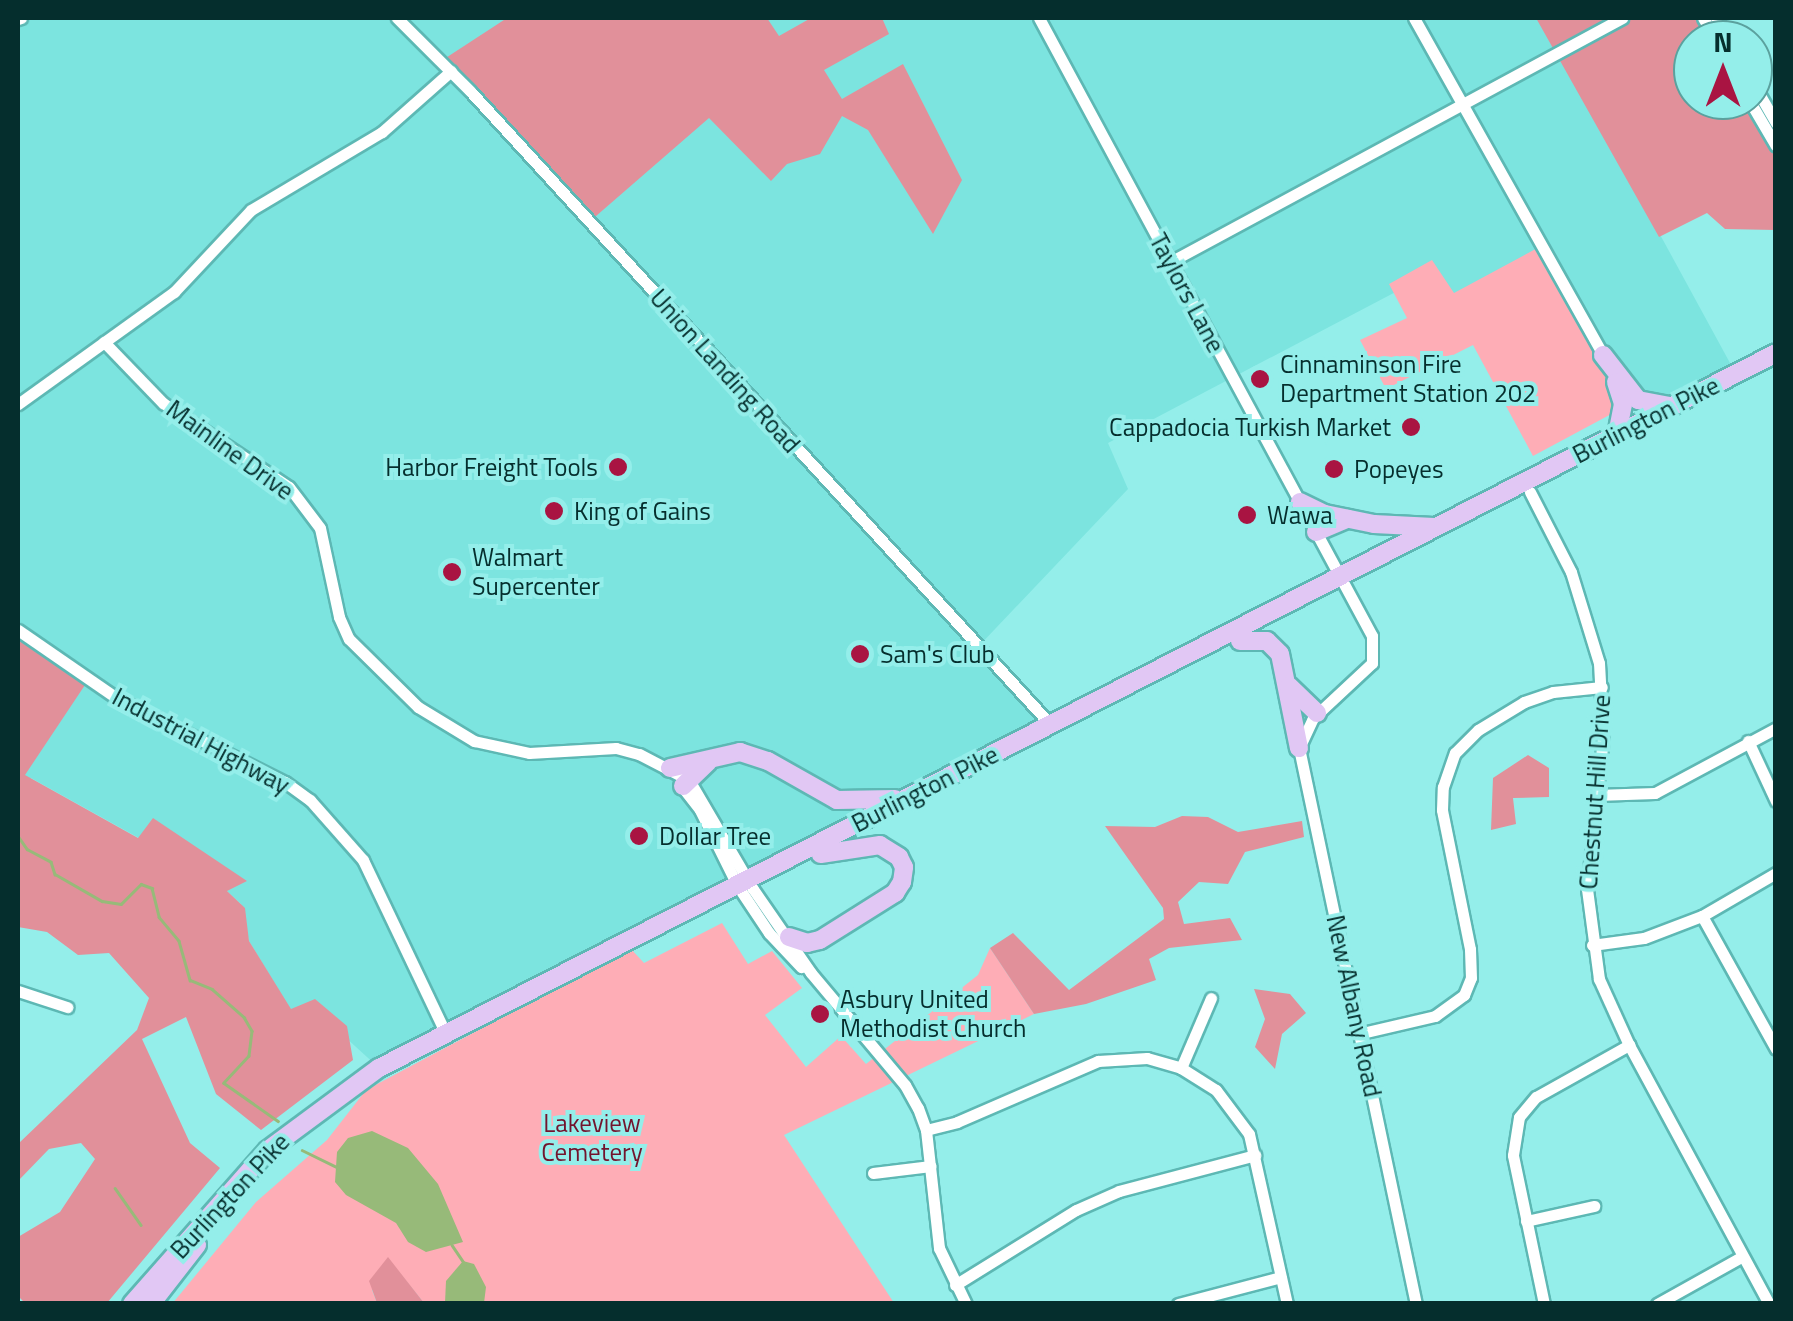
<!DOCTYPE html>
<style>
body{margin:0}
#map{position:relative;width:1793px;height:1321px;overflow:hidden;background:#94eeea;font-family:"Titillium Web",sans-serif}
div>[style]{position:absolute}
[style*='--x']{left:calc(var(--x)*1px);top:calc(var(--y)*1px);width:calc(var(--w)*1px);rotate:calc(var(--a)*1deg)}
.built>*{inset:0;background:#7ce4df}
.green>*{inset:0;background:#feadb6}
.forest>*{inset:0;background:#e1909a}
.water>*{inset:0;background:#97ba79}
.stream>*{height:2.5px;margin:-1.25px;padding:0 1.25px;transform-origin:1.25px;border-radius:1.25px;background:#97ba79}
.roads{filter:drop-shadow(2px 0 #5db8b4) drop-shadow(-2px 0 #5db8b4) drop-shadow(0 2px #5db8b4) drop-shadow(0 -2px #5db8b4)}
.minor>*{height:11px;margin:-5.5px;padding:0 5.5px;transform-origin:5.5px;border-radius:5.5px;background:#fff}
.highway>*{height:18px;margin:-9px;padding:0 9px;transform-origin:9px;border-radius:9px;background:#e1c7f4}
.dots>*{width:28px;height:28px;translate:-50% -50%;box-sizing:border-box;border:5px solid #94eeea;border-radius:50%}
span{translate:-50% -50%;white-space:nowrap;text-align:center;line-height:1.15;-webkit-text-stroke:8px #94eeea;paint-order:stroke}
.street-label{font-size:25px;color:#052e2d}
.poi-label{font-size:25px;color:#052e2d}
.left{translate:0 -50%;text-align:left}
.right{translate:-100% -50%;text-align:right}
.park-label{font-size:25px;color:#73142d}
.frame{position:absolute;inset:0;border:20px solid #052e2d;pointer-events:none}
.north{position:absolute;left:1673px;top:20px;width:100px;height:100px;box-sizing:border-box;background:#94eeea;border:2px solid #5ba19e;border-radius:50%;rotate:0deg;font-size:28px;font-weight:700;line-height:40px;text-align:center;color:#052e2d}
.north::after{content:'';display:block;margin:auto;width:35px;height:45px;background:#a91442;clip-path:polygon(50% 0,100% 100%,50% 72%,0 100%)}
</style>
<div id="map">
<div class="built">
<div style="clip-path:polygon(18px 18px,1617px 18px,1560px 51px,1736px 374px,1664px 407px,1444px 300px,1426px 276px,1108px 443px,1128px 489px,977px 648px,1051px 725px,379px 1068px,308px 1003px,291px 1010px,249px 941px,241px 904px,226px 890px,146px 829px,139px 838px,31px 778px,18px 779px)"></div>
</div>
<div class="green">
<div style="clip-path:polygon(1543px 245px,1630px 404px,1533px 456px,1473px 345px,1386px 389px,1360px 340px,1407px 318px,1389px 284px,1432px 260px,1454px 293px)"></div>
<div style="clip-path:polygon(722px 923px,748px 964px,772px 951px,802px 988px,765px 1015px,806px 1067px,841px 1036px,866px 1064px,978px 975px,990px 948px,1034px 1014px,784px 1135px,894px 1303px,424px 1303px,394px 1266px,372px 1290px,377px 1303px,172px 1304px,256px 1202px,327px 1140px,366px 1090px,631px 949px,644px 963px)"></div>
</div>
<div class="forest">
<div style="clip-path:polygon(507px 18px,767px 18px,779px 36px,811px 18px,882px 18px,889px 34px,824px 70px,842px 99px,903px 64px,962px 180px,933px 234px,868px 130px,842px 116px,820px 154px,787px 164px,771px 181px,709px 118px,588px 223px,438px 63px)"></div>
<div style="clip-path:polygon(1536px 18px,1707px 18px,1718px 40px,1693px 40px,1693px 100px,1749px 100px,1775px 153px,1775px 230px,1725px 229px,1707px 213px,1659px 237px)"></div>
<div style="clip-path:polygon(18px 634px,87px 682px,25px 775px,138px 838px,153px 818px,247px 881px,227px 891px,245px 908px,249px 941px,291px 1009px,315px 999px,347px 1026px,353px 1060px,261px 1130px,216px 1094px,186px 1017px,142px 1039px,190px 1143px,220px 1168px,107px 1303px,25px 1303px,18px 1296px,18px 1237px,60px 1212px,95px 1159px,81px 1143px,49px 1149px,18px 1181px,18px 1144px,137px 1030px,149px 998px,109px 953px,78px 955px,47px 932px,18px 927px)"></div>
<div style="clip-path:polygon(1528px 755px,1549px 768px,1549px 797px,1513px 798px,1516px 824px,1491px 830px,1493px 778px)"></div>
<div style="clip-path:polygon(1182px 816px,1208px 817px,1238px 832px,1302px 821px,1304px 837px,1245px 852px,1228px 884px,1199px 882px,1178px 902px,1184px 924px,1230px 918px,1242px 940px,1169px 948px,1149px 959px,1156px 980px,1086px 1004px,1034px 1014px,990px 948px,1013px 933px,1069px 990px,1164px 919px,1163px 908px,1105px 826px,1155px 827px)"></div>
<div style="clip-path:polygon(1254px 989px,1290px 994px,1306px 1013px,1282px 1034px,1275px 1069px,1255px 1047px,1265px 1019px)"></div>
<div style="clip-path:polygon(388px 1257px,424px 1303px,377px 1303px,369px 1281px)"></div>
</div>
<div class="water">
<div style="clip-path:polygon(372px 1131px,408px 1148px,438px 1184px,463px 1242px,426px 1252px,408px 1242px,396px 1223px,346px 1195px,335px 1182px,337px 1152px,348px 1138px)"></div>
<div style="clip-path:polygon(463px 1261px,474px 1264px,486px 1287px,484px 1303px,445px 1303px,446px 1281px)"></div>
</div>
<div class="stream">
<div style="--x:18;--y:836;--w:16;--a:55"></div>
<div style="--x:27;--y:849;--w:27;--a:28"></div>
<div style="--x:51;--y:862;--w:13;--a:72"></div>
<div style="--x:55;--y:874;--w:54;--a:29.9"></div>
<div style="--x:102;--y:901;--w:19;--a:9"></div>
<div style="--x:121;--y:904;--w:28;--a:-45"></div>
<div style="--x:141;--y:884;--w:12;--a:20"></div>
<div style="--x:152;--y:888;--w:30;--a:76"></div>
<div style="--x:159;--y:917;--w:31;--a:50"></div>
<div style="--x:179;--y:941;--w:41;--a:74.2"></div>
<div style="--x:190;--y:980;--w:24;--a:22"></div>
<div style="--x:212;--y:989;--w:43;--a:41.2"></div>
<div style="--x:244;--y:1017;--w:16;--a:60"></div>
<div style="--x:252;--y:1031;--w:25;--a:97"></div>
<div style="--x:249;--y:1056;--w:37;--a:133"></div>
<div style="--x:224;--y:1083;--w:66;--a:35.1"></div>
<div style="--x:302;--y:1150;--w:39;--a:26"></div>
<div style="--x:115;--y:1188;--w:45;--a:54.9"></div>
<div style="--x:452;--y:1245;--w:23;--a:56"></div>
</div>
<div class="roads">
<div class="minor">
<div style="--x:397;--y:18;--w:103;--a:45"></div>
<div style="--x:470;--y:91;--w:860;--a:47.5"></div>
<div style="--x:1039;--y:18;--w:702;--a:61.68"></div>
<div style="--x:1372;--y:636;--w:27;--a:90"></div>
<div style="--x:1372;--y:663;--w:81;--a:137"></div>
<div style="--x:1313;--y:718;--w:33;--a:115"></div>
<div style="--x:1299;--y:748;--w:568;--a:78.12"></div>
<div style="--x:1414;--y:18;--w:386;--a:60.7"></div>
<div style="--x:1703;--y:18;--w:26;--a:59"></div>
<div style="--x:1716;--y:18;--w:26;--a:59"></div>
<div style="--x:18;--y:19;--w:3;--a:-18"></div>
<div style="--x:1753;--y:83;--w:46;--a:60.1"></div>
<div style="--x:1749;--y:100;--w:53;--a:59.6"></div>
<div style="--x:1170;--y:262;--w:514;--a:-28.36"></div>
<div style="--x:104;--y:342;--w:85;--a:46"></div>
<div style="--x:163;--y:403;--w:151;--a:33.7"></div>
<div style="--x:289;--y:487;--w:51;--a:52.9"></div>
<div style="--x:320;--y:528;--w:91;--a:77.9"></div>
<div style="--x:339;--y:617;--w:24;--a:66"></div>
<div style="--x:349;--y:639;--w:97;--a:44.6"></div>
<div style="--x:418;--y:707;--w:66;--a:31.3"></div>
<div style="--x:474;--y:741;--w:56;--a:12.3"></div>
<div style="--x:529;--y:753;--w:87;--a:-3.3"></div>
<div style="--x:616;--y:748;--w:24;--a:15"></div>
<div style="--x:639;--y:754;--w:56;--a:27.5"></div>
<div style="--x:689;--y:780;--w:126;--a:59.6"></div>
<div style="--x:753;--y:889;--w:102;--a:55.4"></div>
<div style="--x:811;--y:973;--w:146;--a:50"></div>
<div style="--x:905;--y:1085;--w:26;--a:61"></div>
<div style="--x:918;--y:1108;--w:23;--a:70"></div>
<div style="--x:926;--y:1130;--w:119;--a:83.7"></div>
<div style="--x:939;--y:1248;--w:62;--a:64.3"></div>
<div style="--x:18;--y:404;--w:192;--a:-35.7"></div>
<div style="--x:174;--y:292;--w:112;--a:-46.8"></div>
<div style="--x:251;--y:210;--w:152;--a:-30.8"></div>
<div style="--x:382;--y:132;--w:92;--a:-41.5"></div>
<div style="--x:1530;--y:492;--w:90;--a:62.9"></div>
<div style="--x:1571;--y:572;--w:95;--a:72.9"></div>
<div style="--x:1599;--y:663;--w:75;--a:86.9"></div>
<div style="--x:1603;--y:738;--w:152;--a:96"></div>
<div style="--x:1587;--y:889;--w:91;--a:82.4"></div>
<div style="--x:1599;--y:979;--w:72;--a:65.6"></div>
<div style="--x:1629;--y:1045;--w:294;--a:61.6"></div>
<div style="--x:18;--y:630;--w:118;--a:34.6"></div>
<div style="--x:115;--y:697;--w:190;--a:26.6"></div>
<div style="--x:285;--y:782;--w:31;--a:36"></div>
<div style="--x:310;--y:800;--w:80;--a:48.5"></div>
<div style="--x:363;--y:860;--w:191;--a:64.5"></div>
<div style="--x:1748;--y:741;--w:66;--a:65"></div>
<div style="--x:680;--y:784;--w:33;--a:52"></div>
<div style="--x:700;--y:810;--w:84;--a:63.7"></div>
<div style="--x:737;--y:885;--w:58;--a:56.3"></div>
<div style="--x:769;--y:933;--w:47;--a:46.7"></div>
<div style="--x:1596;--y:795;--w:59;--a:-1.9"></div>
<div style="--x:1655;--y:793;--w:137;--a:-28.2"></div>
<div style="--x:1702;--y:916;--w:152;--a:60.9"></div>
<div style="--x:1592;--y:945;--w:52;--a:-7.7"></div>
<div style="--x:1644;--y:938;--w:62;--a:-20.8"></div>
<div style="--x:1702;--y:916;--w:86;--a:-30.2"></div>
<div style="--x:18;--y:991;--w:52;--a:18.1"></div>
<div style="--x:1362;--y:1033;--w:75;--a:-13.1"></div>
<div style="--x:1435;--y:1016;--w:36;--a:-36"></div>
<div style="--x:1464;--y:995;--w:18;--a:-68"></div>
<div style="--x:1471;--y:978;--w:29;--a:-92"></div>
<div style="--x:1470;--y:949;--w:142;--a:-101.4"></div>
<div style="--x:1442;--y:810;--w:23;--a:-88"></div>
<div style="--x:1443;--y:787;--w:36;--a:-71"></div>
<div style="--x:1455;--y:753;--w:33;--a:-45"></div>
<div style="--x:1478;--y:730;--w:54;--a:-31.3"></div>
<div style="--x:1524;--y:702;--w:31;--a:-19"></div>
<div style="--x:1553;--y:692;--w:49;--a:-5.8"></div>
<div style="--x:1181;--y:1068;--w:76;--a:-66.8"></div>
<div style="--x:926;--y:1130;--w:32;--a:-14"></div>
<div style="--x:957;--y:1122;--w:154;--a:-23.4"></div>
<div style="--x:1098;--y:1061;--w:49;--a:-3.5"></div>
<div style="--x:1147;--y:1058;--w:35;--a:16"></div>
<div style="--x:1181;--y:1068;--w:41;--a:32.2"></div>
<div style="--x:1216;--y:1090;--w:55;--a:53.1"></div>
<div style="--x:1249;--y:1134;--w:174;--a:77.4"></div>
<div style="--x:873;--y:1173;--w:58;--a:-6.9"></div>
<div style="--x:1526;--y:1221;--w:70;--a:-12.4"></div>
<div style="--x:955;--y:1285;--w:142;--a:-31.8"></div>
<div style="--x:1076;--y:1210;--w:47;--a:-23.8"></div>
<div style="--x:1119;--y:1191;--w:141;--a:-14.8"></div>
<div style="--x:1178;--y:1304;--w:106;--a:-14.7"></div>
<div style="--x:1544;--y:1304;--w:152;--a:-101.8"></div>
<div style="--x:1513;--y:1155;--w:38;--a:-81"></div>
<div style="--x:1519;--y:1117;--w:26;--a:-50"></div>
<div style="--x:1536;--y:1097;--w:107;--a:-29.2"></div>
<div style="--x:1657;--y:1304;--w:98;--a:-29.2"></div>
</div>
<div class="highway">
<div style="--x:1603;--y:355;--w:57;--a:52.1"></div>
<div style="--x:1638;--y:400;--w:31;--a:11"></div>
<div style="--x:1616;--y:382;--w:23;--a:72"></div>
<div style="--x:1623;--y:404;--w:31;--a:101"></div>
<div style="--x:1300;--y:502;--w:28;--a:26"></div>
<div style="--x:1325;--y:514;--w:50;--a:11.5"></div>
<div style="--x:1374;--y:524;--w:60;--a:2.9"></div>
<div style="--x:1316;--y:532;--w:34;--a:-23"></div>
<div style="--x:1240;--y:641;--w:27;--a:0"></div>
<div style="--x:1267;--y:641;--w:18;--a:45"></div>
<div style="--x:1280;--y:654;--w:96;--a:78.6"></div>
<div style="--x:1289;--y:686;--w:39;--a:44"></div>
<div style="--x:670;--y:768;--w:72;--a:-12.9"></div>
<div style="--x:740;--y:752;--w:29;--a:18"></div>
<div style="--x:768;--y:761;--w:79;--a:29.5"></div>
<div style="--x:837;--y:800;--w:58;--a:-1"></div>
<div style="--x:683;--y:786;--w:35;--a:-44"></div>
<div style="--x:789;--y:937;--w:19;--a:18"></div>
<div style="--x:807;--y:943;--w:13;--a:-13"></div>
<div style="--x:820;--y:940;--w:89;--a:-32.1"></div>
<div style="--x:895;--y:893;--w:13;--a:-58"></div>
<div style="--x:902;--y:882;--w:15;--a:-82"></div>
<div style="--x:904;--y:867;--w:11;--a:-117"></div>
<div style="--x:899;--y:857;--w:22;--a:-148"></div>
<div style="--x:880;--y:845;--w:60;--a:171.3"></div>
<div style="--x:132;--y:1304;--w:205;--a:-48.6"></div>
<div style="--x:268;--y:1150;--w:138;--a:-36.5"></div>
<div style="--x:379;--y:1068;--w:1569;--a:-27.1"></div>
<div style="--x:151;--y:1304;--w:75;--a:-52.1"></div>
</div>
</div>
<div class="dots">
<div style="left:1260px;top:379px;background:#a91442"></div>
<div style="left:1411px;top:427px;background:#a91442"></div>
<div style="left:618px;top:467px;background:#a91442"></div>
<div style="left:1334px;top:469px;background:#a91442"></div>
<div style="left:554px;top:511px;background:#a91442"></div>
<div style="left:1247px;top:515px;background:#a91442"></div>
<div style="left:452px;top:572px;background:#a91442"></div>
<div style="left:860px;top:654px;background:#a91442"></div>
<div style="left:639px;top:836px;background:#a91442"></div>
<div style="left:820px;top:1014px;background:#a91442"></div>
</div>
<div class="street-label">
<span style="left:1187px;top:293px;rotate:62deg">Taylors Lane</span>
<span style="left:725px;top:371px;rotate:48deg">Union Landing Road</span>
<span style="left:1646px;top:420px;rotate:-27deg">Burlington Pike</span>
<span style="left:230px;top:450px;rotate:36deg">Mainline Drive</span>
<span style="left:201px;top:741px;rotate:28deg">Industrial Highway</span>
<span style="left:925px;top:789px;rotate:-27deg">Burlington Pike</span>
<span style="left:1595px;top:792px;rotate:-86deg">Chestnut Hill Drive</span>
<span style="left:1354px;top:1006px;rotate:78deg">New Albany Road</span>
<span style="left:230px;top:1196px;rotate:-47deg">Burlington Pike</span>
</div>
<div class="poi-label">
<span class="left" style="left:1280px;top:379px">Cinnaminson Fire<br>Department Station 202</span>
<span class="right" style="left:1391px;top:427px">Cappadocia Turkish Market</span>
<span class="right" style="left:598px;top:467px">Harbor Freight Tools</span>
<span class="left" style="left:1354px;top:469px">Popeyes</span>
<span class="left" style="left:574px;top:511px">King of Gains</span>
<span class="left" style="left:1267px;top:515px">Wawa</span>
<span class="left" style="left:472px;top:572px">Walmart<br>Supercenter</span>
<span class="left" style="left:880px;top:654px">Sam's Club</span>
<span class="left" style="left:659px;top:836px">Dollar Tree</span>
<span class="left" style="left:840px;top:1014px">Asbury United<br>Methodist Church</span>
</div>
<div class="park-label">
<span style="left:592px;top:1138px">Lakeview<br>Cemetery</span>
</div>
<div class="frame"></div>
<div class="north">N</div>
</div>
